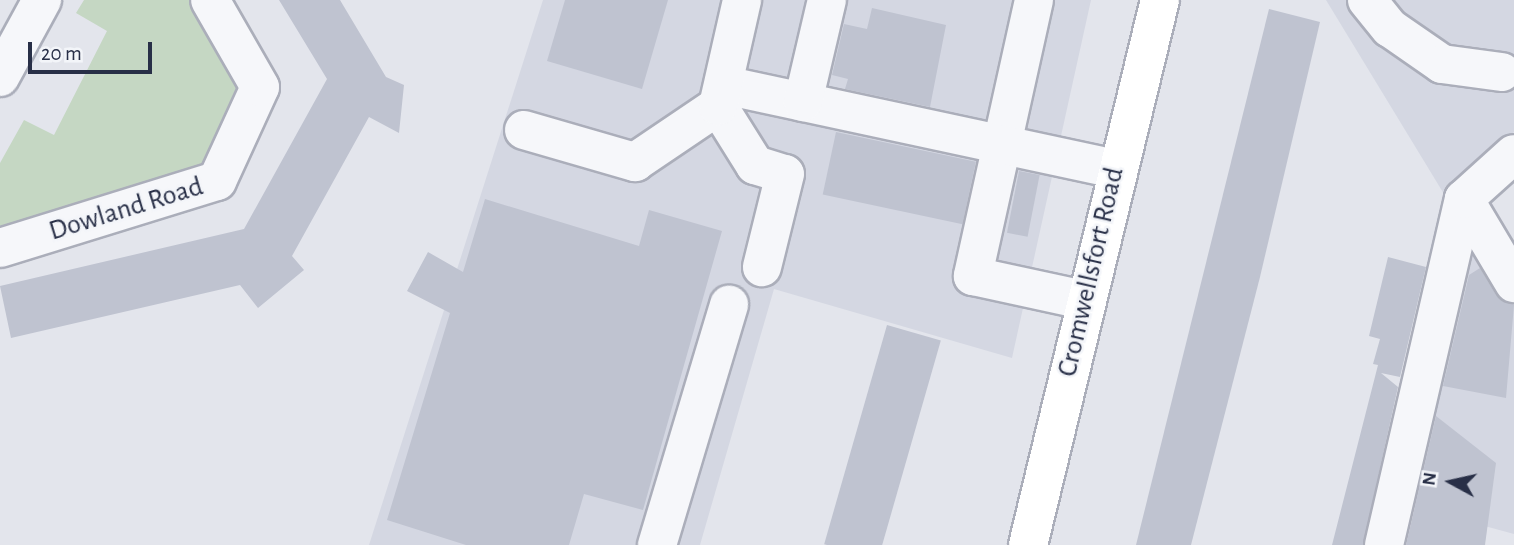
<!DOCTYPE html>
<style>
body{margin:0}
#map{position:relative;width:1514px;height:545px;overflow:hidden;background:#e3e5ec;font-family:"Alegreya Sans",sans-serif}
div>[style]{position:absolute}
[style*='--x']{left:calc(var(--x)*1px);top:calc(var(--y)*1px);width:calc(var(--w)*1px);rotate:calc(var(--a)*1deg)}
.built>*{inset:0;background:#d4d7e2}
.green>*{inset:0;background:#c5d7c3}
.building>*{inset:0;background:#bfc3d0;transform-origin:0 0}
.roads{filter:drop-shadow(2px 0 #abaeba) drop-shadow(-2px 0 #abaeba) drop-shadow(0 2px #abaeba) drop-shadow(0 -2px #abaeba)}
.minor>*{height:38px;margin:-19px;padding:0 19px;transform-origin:19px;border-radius:19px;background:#f6f7fa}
.major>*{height:38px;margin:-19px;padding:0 19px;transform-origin:19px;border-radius:19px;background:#fff}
span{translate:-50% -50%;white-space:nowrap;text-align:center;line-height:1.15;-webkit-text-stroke:5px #f3f5f9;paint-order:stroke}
.street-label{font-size:28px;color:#282f47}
.north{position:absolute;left:1416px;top:447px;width:70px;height:70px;-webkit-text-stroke:5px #f3f5f9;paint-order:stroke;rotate:278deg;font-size:19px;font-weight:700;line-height:28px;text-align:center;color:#282f47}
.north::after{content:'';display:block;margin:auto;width:24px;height:32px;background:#282f47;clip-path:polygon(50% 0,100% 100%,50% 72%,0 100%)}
.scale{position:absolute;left:28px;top:42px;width:124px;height:32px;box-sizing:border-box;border:4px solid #282f47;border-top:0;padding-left:9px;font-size:21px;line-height:24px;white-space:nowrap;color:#282f47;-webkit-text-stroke:5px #f3f5f9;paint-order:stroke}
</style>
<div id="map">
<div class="built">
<div style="clip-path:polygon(543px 0,1091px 0,1012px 358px,774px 289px,700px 545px,369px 545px)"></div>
<div style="clip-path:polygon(1326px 0,1514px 0,1514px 132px,1444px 194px)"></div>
<div style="clip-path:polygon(1464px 199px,1514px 283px,1514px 534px,1393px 501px)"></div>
</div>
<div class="green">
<div style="clip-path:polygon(84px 0,195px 0,243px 78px,232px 146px,176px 181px,0 226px,0 163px,24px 120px,54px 135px,107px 31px,76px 13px)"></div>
</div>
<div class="building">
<div style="clip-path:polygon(279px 0,340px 0,386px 77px,404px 85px,399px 133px,369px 117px,292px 256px,304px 270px,258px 308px,240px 285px,11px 338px,0 286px,244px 229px,327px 79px)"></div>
<div style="clip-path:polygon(565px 0,668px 0,642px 89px,547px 61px)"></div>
<div style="clip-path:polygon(872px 8px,946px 25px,930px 107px,845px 89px,848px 79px,832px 75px,844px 24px,867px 29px)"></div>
<div style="clip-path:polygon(1269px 9px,1320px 22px,1260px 277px,1191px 545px,1136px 545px)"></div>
<div style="left:836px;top:132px;width:143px;height:64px;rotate:12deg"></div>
<div style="left:1019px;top:171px;width:21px;height:63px;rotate:11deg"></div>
<div style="clip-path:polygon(485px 199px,639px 246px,649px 210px,722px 231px,643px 510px,584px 494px,569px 545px,466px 545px,387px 520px,450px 313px,407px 291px,428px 252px,463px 272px)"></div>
<div style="clip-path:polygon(1388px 257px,1426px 267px,1400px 377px,1381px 373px,1398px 387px,1363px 545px,1332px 545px,1378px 365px,1373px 364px,1380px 339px,1369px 336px)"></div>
<div style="clip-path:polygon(1480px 268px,1496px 295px,1514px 305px,1506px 398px,1443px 386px,1469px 275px)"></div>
<div style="left:887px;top:325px;width:56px;height:228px;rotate:16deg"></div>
<div style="clip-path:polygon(1436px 416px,1496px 463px,1485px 545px,1406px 545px)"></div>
</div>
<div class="roads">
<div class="minor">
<div style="--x:1034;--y:0;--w:283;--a:102.5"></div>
<div style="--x:973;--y:276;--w:114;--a:12.2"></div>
<div style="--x:1367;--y:0;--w:36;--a:51"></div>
<div style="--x:1390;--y:28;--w:63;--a:34.7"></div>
<div style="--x:1442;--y:64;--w:60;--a:7.7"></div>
<div style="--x:0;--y:77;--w:88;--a:-61.4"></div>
<div style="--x:724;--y:85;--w:400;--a:12.1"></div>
<div style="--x:803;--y:102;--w:105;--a:-76.8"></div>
<div style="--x:718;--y:106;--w:70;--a:57.9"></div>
<div style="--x:755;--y:165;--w:31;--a:17"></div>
<div style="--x:785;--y:174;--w:96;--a:103.9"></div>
<div style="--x:524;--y:130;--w:116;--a:16.1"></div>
<div style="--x:635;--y:162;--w:100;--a:-34"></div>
<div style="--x:718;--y:106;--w:109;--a:-77.2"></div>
<div style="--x:1464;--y:199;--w:98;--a:59.2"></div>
<div style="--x:0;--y:248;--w:227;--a:-17.2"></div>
<div style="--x:217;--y:181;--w:103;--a:-65.4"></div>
<div style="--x:260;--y:87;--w:100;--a:-119.9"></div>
<div style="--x:657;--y:545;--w:251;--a:-73.3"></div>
<div style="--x:1384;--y:545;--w:355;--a:-77"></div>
<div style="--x:1464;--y:199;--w:67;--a:-42"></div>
</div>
<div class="major">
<div style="--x:1028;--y:545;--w:561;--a:-76.39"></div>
</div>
</div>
<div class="street-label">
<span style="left:126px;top:209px;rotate:-17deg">Dowland Road</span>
<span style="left:1091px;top:272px;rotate:-77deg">Cromwellsfort Road</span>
</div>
<div class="north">N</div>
<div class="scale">20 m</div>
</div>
